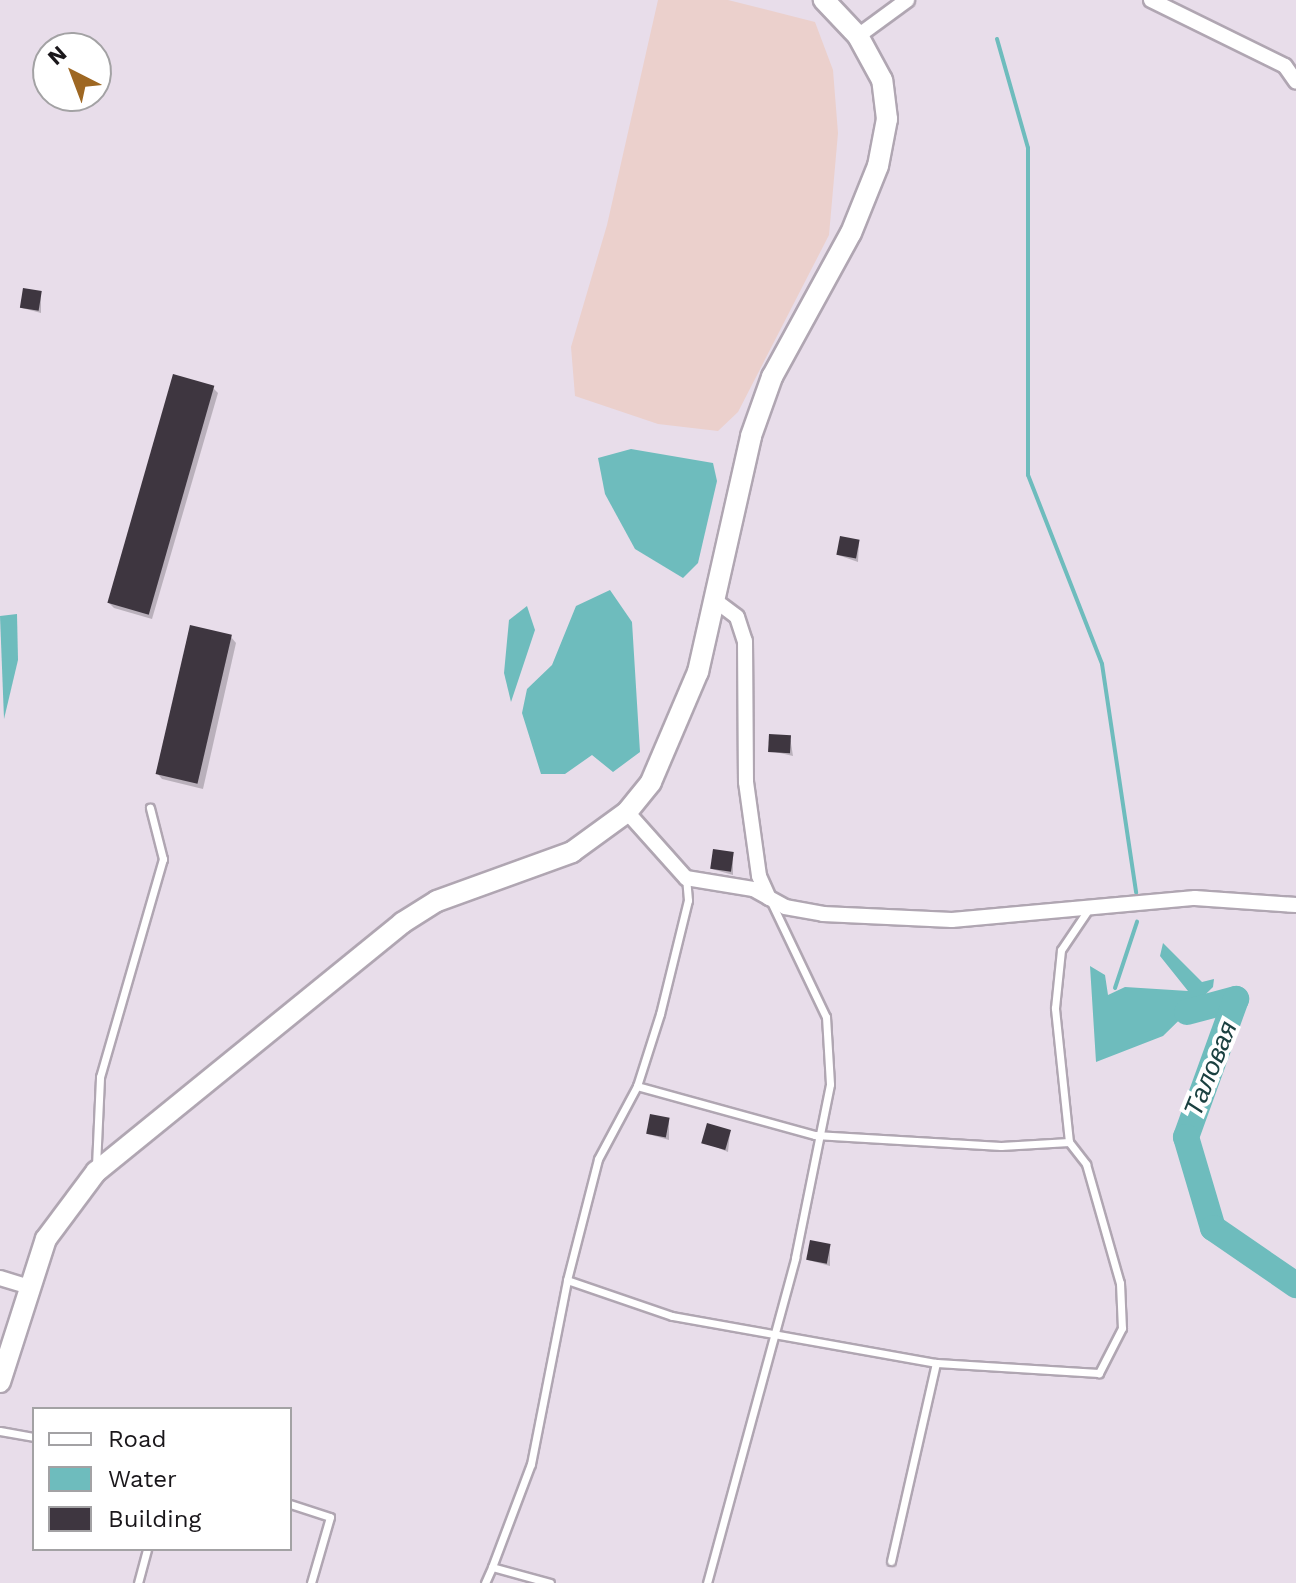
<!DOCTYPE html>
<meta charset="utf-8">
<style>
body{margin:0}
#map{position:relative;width:1296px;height:1583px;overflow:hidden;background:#e8ddea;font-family:"Work Sans",sans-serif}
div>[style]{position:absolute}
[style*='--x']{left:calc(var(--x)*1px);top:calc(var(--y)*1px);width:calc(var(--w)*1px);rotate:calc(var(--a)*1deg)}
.industrial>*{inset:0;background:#ebd0cc}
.water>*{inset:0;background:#6ebcbd}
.shadow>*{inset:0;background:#0003}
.stream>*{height:4px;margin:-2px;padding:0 2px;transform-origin:2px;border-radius:2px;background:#6ebcbd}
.river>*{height:26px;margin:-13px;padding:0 13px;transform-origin:13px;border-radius:13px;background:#6ebcbd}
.building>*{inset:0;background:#3e3640;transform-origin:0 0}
.roads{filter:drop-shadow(2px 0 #b0a6b2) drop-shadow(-2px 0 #b0a6b2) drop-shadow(0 2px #b0a6b2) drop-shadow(0 -2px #b0a6b2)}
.service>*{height:7px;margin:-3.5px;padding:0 3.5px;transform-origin:3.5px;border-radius:3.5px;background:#fff}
.minor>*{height:14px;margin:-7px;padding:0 7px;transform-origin:7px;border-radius:7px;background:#fff}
.secondary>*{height:20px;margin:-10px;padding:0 10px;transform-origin:10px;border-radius:10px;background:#fff}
span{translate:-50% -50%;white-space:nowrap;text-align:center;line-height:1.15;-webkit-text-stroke:8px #fff;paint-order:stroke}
.water-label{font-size:26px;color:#1a4040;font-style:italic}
.legend{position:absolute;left:32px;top:1407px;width:260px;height:144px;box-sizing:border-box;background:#fff;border:2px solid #a3a2a4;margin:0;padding:10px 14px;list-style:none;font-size:24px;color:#1a171b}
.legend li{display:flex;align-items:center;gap:16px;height:40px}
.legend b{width:40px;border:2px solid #a3a2a4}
.north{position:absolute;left:32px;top:32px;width:80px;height:80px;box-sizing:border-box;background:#fff;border:2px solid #a3a2a4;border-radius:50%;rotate:318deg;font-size:22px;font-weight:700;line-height:32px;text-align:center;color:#1a171b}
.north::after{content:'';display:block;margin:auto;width:28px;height:36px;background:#9e6722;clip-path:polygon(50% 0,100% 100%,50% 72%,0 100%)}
</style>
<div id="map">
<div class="industrial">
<div style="clip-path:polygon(658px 0,728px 0,815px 22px,833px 70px,838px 133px,829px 235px,738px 412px,718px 431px,658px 424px,575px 396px,571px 347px,607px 225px)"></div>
</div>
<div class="water">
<div style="clip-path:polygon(631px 449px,713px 463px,717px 481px,698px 563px,683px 578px,635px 549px,605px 494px,598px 458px)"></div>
<div style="clip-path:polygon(610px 590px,632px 622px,640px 752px,613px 772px,592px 755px,565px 774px,541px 774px,522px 713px,527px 689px,552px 665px,576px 606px)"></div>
<div style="clip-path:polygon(527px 606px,535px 630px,511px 702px,504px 673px,509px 620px)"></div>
<div style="clip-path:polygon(17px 614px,18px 660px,4px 719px,0 616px)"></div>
<div style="clip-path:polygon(1163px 943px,1202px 982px,1214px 979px,1213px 987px,1163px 1036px,1096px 1062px,1090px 966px,1105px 975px,1108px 995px,1125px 987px,1188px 991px,1160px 956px)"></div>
</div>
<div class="shadow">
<div style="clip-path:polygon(41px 293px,41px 313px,22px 308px)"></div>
<div style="clip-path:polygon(213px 388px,218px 393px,152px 619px,114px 608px,109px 603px)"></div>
<div style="clip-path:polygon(859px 542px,858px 562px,838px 555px)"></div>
<div style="clip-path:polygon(231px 637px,236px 643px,203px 789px,162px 779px,157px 773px)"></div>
<div style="clip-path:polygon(790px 737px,793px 756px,771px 751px)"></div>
<div style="clip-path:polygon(733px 854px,733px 875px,712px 869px)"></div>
<div style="clip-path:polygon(669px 1120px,669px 1140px,648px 1134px)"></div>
<div style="clip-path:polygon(730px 1132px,728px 1152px,704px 1142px)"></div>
<div style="clip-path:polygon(830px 1245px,830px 1266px,808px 1260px)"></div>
</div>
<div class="stream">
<div style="--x:997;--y:39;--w:113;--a:74.1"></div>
<div style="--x:1028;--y:148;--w:327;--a:90"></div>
<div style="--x:1028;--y:475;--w:203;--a:68.6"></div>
<div style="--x:1102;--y:664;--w:231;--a:81.5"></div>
<div style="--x:1115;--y:988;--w:70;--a:-71.6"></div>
</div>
<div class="river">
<div style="--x:1187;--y:1012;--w:51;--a:-14.9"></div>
<div style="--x:1236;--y:999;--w:147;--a:109.9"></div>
<div style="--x:1186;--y:1137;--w:95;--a:73.5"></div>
<div style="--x:1213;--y:1228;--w:101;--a:34.5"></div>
</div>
<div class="building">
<div style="left:23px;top:288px;width:19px;height:20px;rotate:9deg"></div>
<div style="left:173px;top:374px;width:43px;height:238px;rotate:16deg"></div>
<div style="left:840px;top:536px;width:20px;height:19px;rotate:11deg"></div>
<div style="left:190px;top:625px;width:43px;height:153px;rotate:13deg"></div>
<div style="left:769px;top:734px;width:22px;height:18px;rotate:3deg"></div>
<div style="left:713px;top:849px;width:21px;height:20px;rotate:8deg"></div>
<div style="left:650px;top:1114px;width:20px;height:20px;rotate:11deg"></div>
<div style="left:707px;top:1123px;width:25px;height:21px;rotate:16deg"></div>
<div style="left:810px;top:1240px;width:21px;height:20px;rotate:11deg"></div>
</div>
<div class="roads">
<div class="service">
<div style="--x:637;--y:1086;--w:185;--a:15.4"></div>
<div style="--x:815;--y:1135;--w:186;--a:3.4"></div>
<div style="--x:1001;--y:1146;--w:68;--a:-3.4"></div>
<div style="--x:1069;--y:1142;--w:28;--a:52"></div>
<div style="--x:1086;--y:1164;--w:124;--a:74.1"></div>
<div style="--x:1120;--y:1283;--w:45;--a:87.5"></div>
<div style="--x:1122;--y:1328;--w:51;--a:117.1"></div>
<div style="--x:1099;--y:1373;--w:163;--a:-176.5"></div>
<div style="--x:936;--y:1363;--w:268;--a:-169.9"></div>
<div style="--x:672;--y:1316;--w:111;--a:-161.1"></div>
<div style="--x:567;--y:1280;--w:125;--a:-75.6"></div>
<div style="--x:598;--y:1159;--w:83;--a:-61.9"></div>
<div style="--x:637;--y:1086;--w:76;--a:-72.3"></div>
<div style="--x:660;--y:1014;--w:117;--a:-76.2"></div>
<div style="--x:688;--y:900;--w:22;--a:-95"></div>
<div style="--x:1069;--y:1142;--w:135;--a:-96"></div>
<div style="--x:1055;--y:1008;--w:58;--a:-84.1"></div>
<div style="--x:1061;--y:950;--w:48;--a:-56"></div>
<div style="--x:96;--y:1166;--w:89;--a:-87.4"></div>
<div style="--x:100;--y:1077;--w:227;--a:-73.9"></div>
<div style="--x:163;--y:859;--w:53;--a:-104.3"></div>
<div style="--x:0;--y:1431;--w:35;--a:10"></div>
<div style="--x:290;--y:1504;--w:42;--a:18"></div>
<div style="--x:330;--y:1517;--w:69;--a:106.1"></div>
<div style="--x:891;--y:1561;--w:203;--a:-77.2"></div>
<div style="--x:492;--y:1567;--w:110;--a:-69.3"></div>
<div style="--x:531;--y:1464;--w:187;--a:-78.9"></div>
<div style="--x:138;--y:1583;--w:35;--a:-75"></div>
<div style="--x:485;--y:1583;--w:17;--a:-66"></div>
<div style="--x:492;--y:1567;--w:60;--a:15.4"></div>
<div style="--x:707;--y:1583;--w:337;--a:-74.8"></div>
<div style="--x:795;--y:1258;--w:177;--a:-78.6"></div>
<div style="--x:830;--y:1084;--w:67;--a:-93.4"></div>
<div style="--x:826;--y:1017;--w:125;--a:-115.5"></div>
</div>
<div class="minor">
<div style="--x:1151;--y:0;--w:149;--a:26.2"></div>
<div style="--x:1285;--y:66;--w:19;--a:55"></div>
<div style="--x:858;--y:36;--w:61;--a:-36.3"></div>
<div style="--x:716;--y:601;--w:26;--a:37"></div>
<div style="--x:737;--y:617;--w:25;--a:72"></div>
<div style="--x:745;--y:641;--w:141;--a:89.6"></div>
<div style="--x:746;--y:782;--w:95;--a:82.1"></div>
<div style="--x:759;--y:876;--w:24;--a:66"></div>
<div style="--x:627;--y:812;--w:89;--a:48.2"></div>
<div style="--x:686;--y:878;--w:68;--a:9.3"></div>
<div style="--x:753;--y:889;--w:37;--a:29"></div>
<div style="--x:785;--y:907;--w:39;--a:10"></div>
<div style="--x:823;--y:914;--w:129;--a:2.7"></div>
<div style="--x:952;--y:920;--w:244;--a:-5.2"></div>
<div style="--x:1195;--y:898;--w:101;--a:4"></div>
<div style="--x:0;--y:1278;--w:27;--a:17"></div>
</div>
<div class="secondary">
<div style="--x:0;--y:1382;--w:150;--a:-72.2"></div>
<div style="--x:46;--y:1239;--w:84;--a:-53.3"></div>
<div style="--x:96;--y:1172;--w:395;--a:-39.1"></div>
<div style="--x:402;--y:923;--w:41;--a:-32.2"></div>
<div style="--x:437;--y:901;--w:144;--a:-19.9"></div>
<div style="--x:572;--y:852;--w:68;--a:-36"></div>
<div style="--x:627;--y:812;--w:38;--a:-51"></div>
<div style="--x:651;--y:782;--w:120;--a:-66.9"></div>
<div style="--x:698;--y:672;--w:242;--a:-77.3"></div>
<div style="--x:751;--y:436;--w:63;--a:-70.4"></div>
<div style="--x:772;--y:377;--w:164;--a:-61.3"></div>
<div style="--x:851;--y:233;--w:72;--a:-68.1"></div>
<div style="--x:878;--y:166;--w:48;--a:-79.2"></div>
<div style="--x:887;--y:119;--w:39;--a:-97"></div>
<div style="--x:882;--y:80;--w:50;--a:-118.6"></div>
<div style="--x:858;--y:36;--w:50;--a:-133.4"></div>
</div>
</div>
<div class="water-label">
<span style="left:1211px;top:1069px;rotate:-68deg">Таловая</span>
</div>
<ul class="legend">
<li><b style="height:10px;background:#fff"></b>Road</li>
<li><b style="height:22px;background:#6ebcbd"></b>Water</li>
<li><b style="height:22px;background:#3e3640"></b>Building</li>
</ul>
<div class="north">N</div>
</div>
